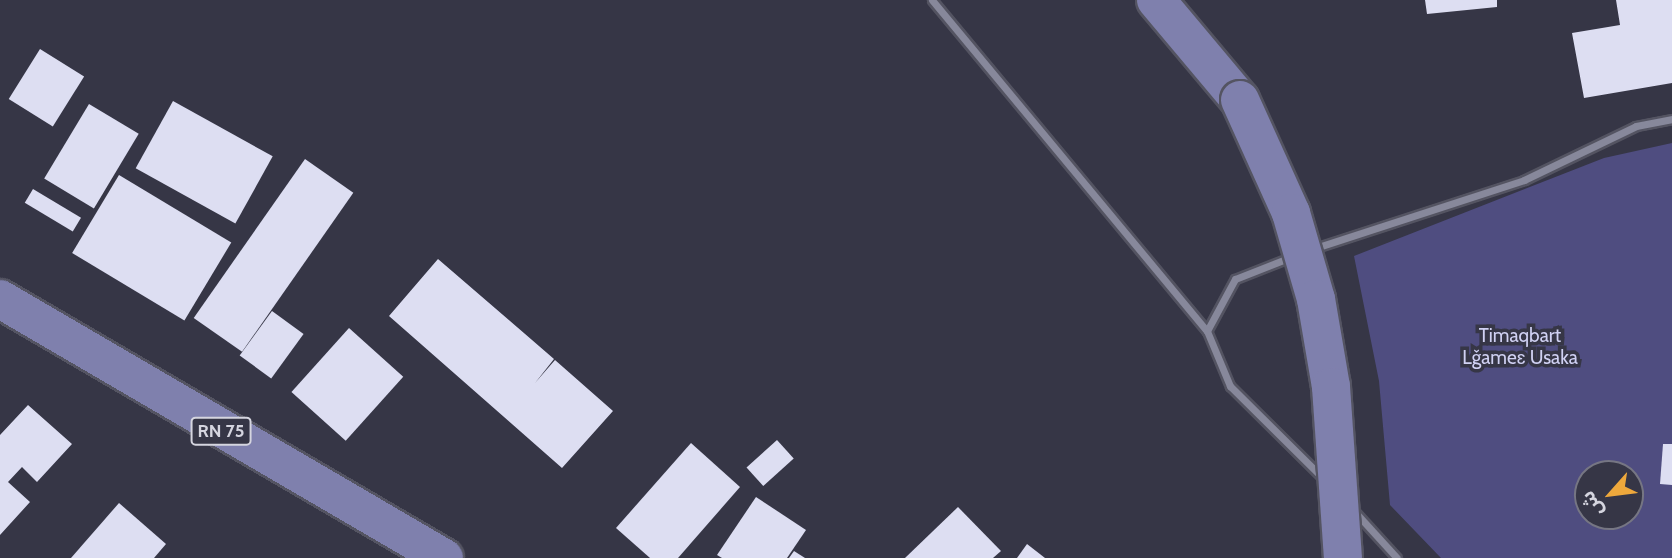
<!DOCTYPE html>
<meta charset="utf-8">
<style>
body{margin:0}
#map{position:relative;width:1672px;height:558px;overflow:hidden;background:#363646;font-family:Cabin,"Noto Sans Arabic",sans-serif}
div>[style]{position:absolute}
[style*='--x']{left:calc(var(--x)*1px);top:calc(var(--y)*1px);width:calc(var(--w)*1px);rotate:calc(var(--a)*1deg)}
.green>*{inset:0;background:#4f4d80}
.building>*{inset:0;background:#dddef2;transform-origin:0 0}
.roads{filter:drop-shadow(2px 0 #545462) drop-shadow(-2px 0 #545462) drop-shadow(0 2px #545462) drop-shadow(0 -2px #545462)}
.street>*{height:7px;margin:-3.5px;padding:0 3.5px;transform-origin:3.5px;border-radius:3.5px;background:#87889b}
.primary>*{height:38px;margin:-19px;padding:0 19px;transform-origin:19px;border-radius:19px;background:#7f80ad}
.bridges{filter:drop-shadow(2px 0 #545462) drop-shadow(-2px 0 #545462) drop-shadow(0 2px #545462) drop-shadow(0 -2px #545462)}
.primary-bridge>*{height:38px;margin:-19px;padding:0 19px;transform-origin:19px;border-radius:19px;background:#7f80ad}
span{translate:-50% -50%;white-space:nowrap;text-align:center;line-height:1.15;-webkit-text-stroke:7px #363646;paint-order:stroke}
.shield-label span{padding:2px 5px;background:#363646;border:2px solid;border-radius:5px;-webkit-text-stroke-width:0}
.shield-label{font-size:18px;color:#d5d5df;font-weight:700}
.park-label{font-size:19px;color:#d0d1f3}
.north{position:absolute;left:1574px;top:460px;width:70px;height:70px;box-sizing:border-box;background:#363646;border:2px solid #767683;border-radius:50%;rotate:242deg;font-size:19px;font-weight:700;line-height:28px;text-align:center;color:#d5d5df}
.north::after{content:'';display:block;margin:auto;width:24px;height:32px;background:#eea83c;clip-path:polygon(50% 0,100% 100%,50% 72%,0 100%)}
</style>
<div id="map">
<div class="green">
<div style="clip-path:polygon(evenodd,1672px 143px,1672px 558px,1441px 558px,1390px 505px,1379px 381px,1354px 256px,1604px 158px,1672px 143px,1588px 474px,1630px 474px,1630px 516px,1588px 516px,1588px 474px)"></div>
</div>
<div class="building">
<div style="clip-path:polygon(1425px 0,1497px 0,1497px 7px,1427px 14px)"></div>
<div style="clip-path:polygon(1616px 0,1672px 0,1672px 83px,1584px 98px,1572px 33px,1620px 25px)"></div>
<div style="left:40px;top:49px;width:52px;height:59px;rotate:32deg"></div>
<div style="left:173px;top:101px;width:114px;height:77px;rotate:29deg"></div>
<div style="left:89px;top:104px;width:58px;height:87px;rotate:31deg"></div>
<div style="left:305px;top:159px;width:59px;height:194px;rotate:35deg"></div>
<div style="left:119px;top:175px;width:131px;height:91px;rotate:31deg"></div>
<div style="left:33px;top:189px;width:56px;height:16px;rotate:31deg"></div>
<div style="clip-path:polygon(438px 259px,554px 359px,535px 383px,555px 360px,613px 411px,562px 468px,389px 316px)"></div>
<div style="left:272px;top:311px;width:39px;height:55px;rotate:36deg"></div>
<div style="left:349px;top:328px;width:73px;height:86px;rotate:42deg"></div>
<div style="clip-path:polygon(28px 405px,72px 444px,37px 482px,22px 467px,8px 482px,30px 502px,0 535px,0 435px)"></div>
<div style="left:777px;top:440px;width:25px;height:41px;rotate:48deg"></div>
<div style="clip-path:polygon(691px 443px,740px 487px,678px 558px,650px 558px,616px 528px)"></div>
<div style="clip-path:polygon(1663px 444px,1672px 444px,1672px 485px,1660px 484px)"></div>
<div style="clip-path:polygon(756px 497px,806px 530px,787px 558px,722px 558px,717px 555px)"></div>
<div style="clip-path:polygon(119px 503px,166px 544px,154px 558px,71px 558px)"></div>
<div style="clip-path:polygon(958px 507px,1001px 551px,993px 558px,905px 558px)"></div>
<div style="clip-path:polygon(1027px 544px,1045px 558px,1017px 558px)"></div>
<div style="clip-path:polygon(794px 551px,805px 558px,789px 558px)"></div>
</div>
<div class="roads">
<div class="street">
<div style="--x:932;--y:0;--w:430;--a:50.3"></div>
<div style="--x:1312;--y:249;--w:223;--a:-18"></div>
<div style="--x:1524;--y:180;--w:124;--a:-25.7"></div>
<div style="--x:1636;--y:126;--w:37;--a:-11"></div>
<div style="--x:1291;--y:257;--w:60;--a:158.6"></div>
<div style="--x:1235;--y:279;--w:59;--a:118.3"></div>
<div style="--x:1207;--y:331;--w:60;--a:67.3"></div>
<div style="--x:1230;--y:386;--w:131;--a:44.7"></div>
<div style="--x:1355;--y:512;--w:62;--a:47.6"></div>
</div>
<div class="primary">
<div style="--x:1156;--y:0;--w:131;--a:50"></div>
<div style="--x:0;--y:299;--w:514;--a:30.26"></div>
</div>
</div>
<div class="bridges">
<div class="primary-bridge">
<div style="--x:1240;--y:100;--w:124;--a:65.7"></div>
<div style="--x:1291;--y:213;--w:90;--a:73.8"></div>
<div style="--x:1316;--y:299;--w:89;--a:80.3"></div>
<div style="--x:1331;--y:387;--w:171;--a:86"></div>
</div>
</div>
<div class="shield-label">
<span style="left:221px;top:431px">RN 75</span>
</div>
<div class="park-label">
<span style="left:1520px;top:347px">Timaqbart<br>Lǧameɛ Usaka</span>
</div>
<div class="north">ش</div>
</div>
